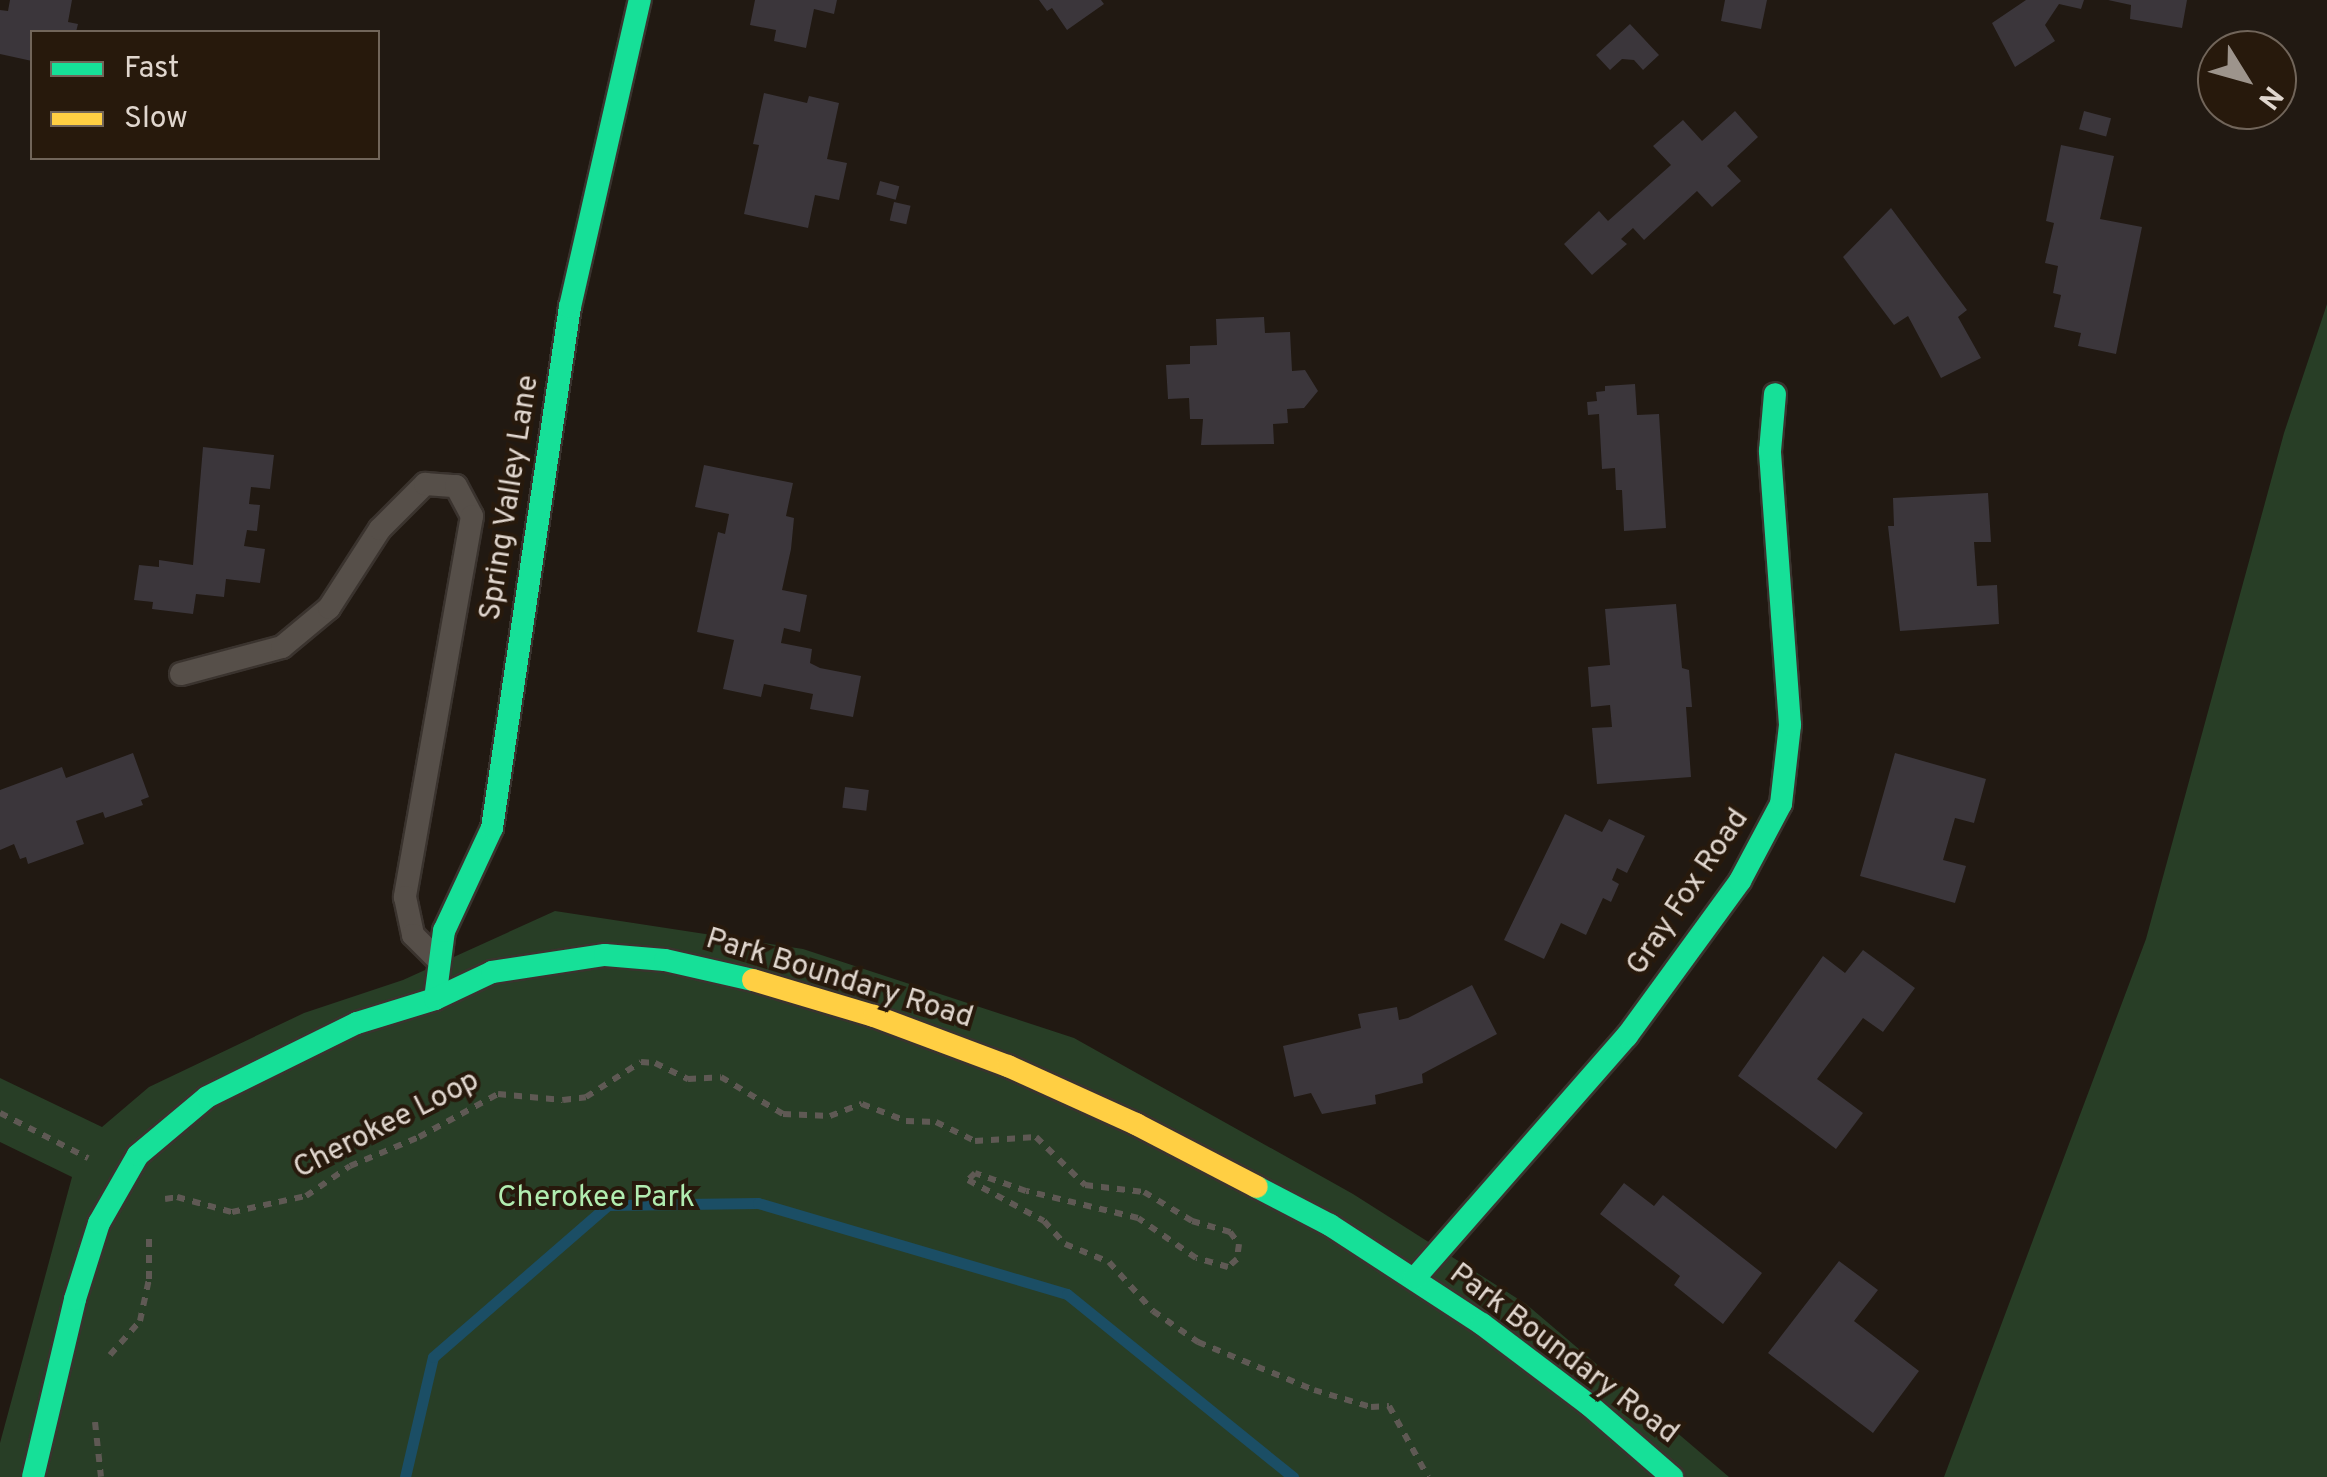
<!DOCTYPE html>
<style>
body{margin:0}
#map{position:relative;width:2327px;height:1477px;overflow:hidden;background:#211912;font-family:Overpass,sans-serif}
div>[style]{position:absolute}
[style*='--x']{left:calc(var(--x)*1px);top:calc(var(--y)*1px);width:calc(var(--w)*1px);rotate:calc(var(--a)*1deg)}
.green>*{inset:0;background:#283e26}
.stream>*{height:11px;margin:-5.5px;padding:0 5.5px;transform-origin:5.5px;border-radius:5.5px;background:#1b4e65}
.building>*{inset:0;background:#3b363b;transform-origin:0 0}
.path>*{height:6px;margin-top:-3px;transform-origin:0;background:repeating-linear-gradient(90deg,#5f5954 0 8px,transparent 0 16px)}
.roads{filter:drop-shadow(2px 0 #3a332e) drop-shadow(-2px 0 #3a332e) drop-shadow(0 2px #3a332e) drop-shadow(0 -2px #3a332e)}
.lane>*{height:22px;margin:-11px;padding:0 11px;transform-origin:11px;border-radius:11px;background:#564f49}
.fast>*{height:22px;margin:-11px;padding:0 11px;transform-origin:11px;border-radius:11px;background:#16e098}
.slow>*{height:22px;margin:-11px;padding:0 11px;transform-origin:11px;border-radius:11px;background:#ffcf43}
span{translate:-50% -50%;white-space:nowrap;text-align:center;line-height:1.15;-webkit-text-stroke:8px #27190c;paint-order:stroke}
.street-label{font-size:30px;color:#e0d6ce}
.park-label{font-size:30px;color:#b1edb0}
.legend{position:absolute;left:30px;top:30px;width:350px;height:130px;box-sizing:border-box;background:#27190c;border:2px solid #71655a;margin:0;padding:12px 18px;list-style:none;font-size:30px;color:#e0d6ce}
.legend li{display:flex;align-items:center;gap:20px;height:50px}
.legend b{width:50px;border:2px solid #71655a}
.north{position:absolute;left:2197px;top:30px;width:100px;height:100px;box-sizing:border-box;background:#27190c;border:2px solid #71655a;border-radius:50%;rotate:127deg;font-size:28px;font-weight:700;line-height:40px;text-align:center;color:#e0d6ce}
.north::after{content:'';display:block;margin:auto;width:35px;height:45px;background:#9d948c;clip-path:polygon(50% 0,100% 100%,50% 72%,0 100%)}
</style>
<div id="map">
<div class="green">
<div style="clip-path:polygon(2327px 304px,2327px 1477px,1944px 1477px,2146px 939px,2284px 433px)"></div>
<div style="clip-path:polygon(555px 911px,803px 949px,1074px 1038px,1353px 1194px,1526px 1304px,1729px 1477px,0 1477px,0 1443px,72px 1177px,0 1142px,0 1078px,102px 1127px,149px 1087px,304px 1013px,403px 980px)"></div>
</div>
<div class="stream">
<div style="--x:405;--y:1477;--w:123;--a:-76.9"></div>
<div style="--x:433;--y:1357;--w:232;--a:-41"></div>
<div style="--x:608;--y:1205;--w:150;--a:-0.8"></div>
<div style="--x:758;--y:1203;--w:322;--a:16.4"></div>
<div style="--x:1067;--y:1294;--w:291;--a:39"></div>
</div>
<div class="building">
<div style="clip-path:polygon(10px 0,72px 0,68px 22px,78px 24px,76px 32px,32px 32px,32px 61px,0 54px,0 10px,8px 11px)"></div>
<div style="clip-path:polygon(755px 0,837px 0,834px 14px,814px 9px,806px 48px,774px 41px,776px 30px,750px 25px)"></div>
<div style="clip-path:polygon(1039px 0,1101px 0,1104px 4px,1067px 30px,1052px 8px,1047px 11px)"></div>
<div style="clip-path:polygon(1725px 0,1767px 0,1761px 29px,1721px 21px)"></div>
<div style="clip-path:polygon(2026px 0,2084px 0,2081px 9px,2059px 4px,2045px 25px,2055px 41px,2015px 67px,1992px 23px)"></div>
<div style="clip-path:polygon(2108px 0,2187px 0,2182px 28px,2130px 19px,2131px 5px)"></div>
<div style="clip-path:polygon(1630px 24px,1659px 55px,1643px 70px,1634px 60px,1622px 59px,1610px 70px,1596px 55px)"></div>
<div style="clip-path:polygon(764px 93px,807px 103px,809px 96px,839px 103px,827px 159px,847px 163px,839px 200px,815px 195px,808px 228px,744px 214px,759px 145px,753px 144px)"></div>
<div style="clip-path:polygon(1735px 111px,1758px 137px,1727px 166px,1741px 181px,1712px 207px,1697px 191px,1644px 240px,1633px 228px,1621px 239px,1627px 244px,1592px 275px,1564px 244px,1599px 211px,1608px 221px,1671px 165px,1653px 146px,1683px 120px,1702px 141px)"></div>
<div style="left:2084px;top:111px;width:28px;height:19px;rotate:15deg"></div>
<div style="clip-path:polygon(2061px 145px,2114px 156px,2100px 219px,2142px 227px,2116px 354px,2078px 346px,2081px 333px,2054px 327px,2061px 295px,2053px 293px,2058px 266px,2045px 263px,2054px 223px,2046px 221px)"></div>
<div style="left:880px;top:181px;width:20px;height:14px;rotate:15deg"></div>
<div style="left:894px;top:202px;width:17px;height:19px;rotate:13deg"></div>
<div style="clip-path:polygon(1891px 208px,1967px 310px,1958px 317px,1981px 358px,1941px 378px,1908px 316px,1894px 325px,1843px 257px)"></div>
<div style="clip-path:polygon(1264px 317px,1265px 333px,1290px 332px,1292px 371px,1305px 370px,1318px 391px,1304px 408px,1287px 409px,1288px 423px,1273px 424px,1274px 444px,1201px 445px,1203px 419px,1190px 419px,1189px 398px,1168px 399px,1166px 365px,1190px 364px,1190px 346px,1217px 345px,1216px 319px)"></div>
<div style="clip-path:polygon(1635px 384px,1637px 415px,1659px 414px,1666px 528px,1624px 531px,1622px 490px,1616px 490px,1615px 468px,1602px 469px,1599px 414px,1588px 415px,1587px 402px,1597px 401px,1596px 392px,1605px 391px,1605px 386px)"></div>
<div style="clip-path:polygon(203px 447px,274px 455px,270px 489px,251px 487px,249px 504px,260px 505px,257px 531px,247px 530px,244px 546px,265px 549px,260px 583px,226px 579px,224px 597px,196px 594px,193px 614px,152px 609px,153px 602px,134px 600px,139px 565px,159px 567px,159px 560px,193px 565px)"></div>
<div style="clip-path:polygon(704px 465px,793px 483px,786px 516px,794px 518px,791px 549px,782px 590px,807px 595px,800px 632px,784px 628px,781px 643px,812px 649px,810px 663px,820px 668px,861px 676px,853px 717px,810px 709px,813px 694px,764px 684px,761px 697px,723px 689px,734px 640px,697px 632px,718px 532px,725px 534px,729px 514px,695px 507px)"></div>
<div style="clip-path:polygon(1988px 493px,1991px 542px,1974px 542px,1977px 586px,1997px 585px,1999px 624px,1900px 631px,1888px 526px,1894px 526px,1893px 498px)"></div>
<div style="clip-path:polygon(1676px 604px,1682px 668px,1689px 670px,1692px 707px,1686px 707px,1691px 777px,1597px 784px,1592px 728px,1612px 727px,1610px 705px,1591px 707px,1588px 667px,1610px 665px,1605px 609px)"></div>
<div style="clip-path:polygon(133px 753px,149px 797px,141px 800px,143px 805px,105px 818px,103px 812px,76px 821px,84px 844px,28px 864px,26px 857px,20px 859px,14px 844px,0 850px,0 790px,62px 767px,66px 778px)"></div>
<div style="clip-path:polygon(1895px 753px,1986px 779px,1974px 823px,1955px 818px,1943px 860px,1966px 866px,1955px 903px,1860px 876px)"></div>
<div style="left:845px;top:787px;width:24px;height:21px;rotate:7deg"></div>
<div style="clip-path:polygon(1565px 814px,1602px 832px,1609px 819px,1645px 836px,1627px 873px,1617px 868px,1612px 880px,1619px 884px,1611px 902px,1603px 898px,1586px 935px,1561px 923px,1544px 959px,1504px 940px)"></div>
<div style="clip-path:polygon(1863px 950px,1915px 988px,1883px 1032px,1863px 1018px,1817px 1079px,1863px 1113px,1836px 1149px,1738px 1076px,1823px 956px,1845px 973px)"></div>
<div style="clip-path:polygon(1472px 985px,1497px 1034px,1422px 1074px,1423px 1083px,1375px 1095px,1376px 1104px,1322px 1114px,1311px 1093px,1294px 1097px,1283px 1046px,1361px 1028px,1358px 1014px,1397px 1007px,1399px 1020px,1408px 1018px)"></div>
<div style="clip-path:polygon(1624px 1183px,1654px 1206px,1663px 1195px,1762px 1273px,1723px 1324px,1674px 1285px,1680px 1276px,1600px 1214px)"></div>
<div style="clip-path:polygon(1839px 1261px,1878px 1290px,1854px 1321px,1919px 1371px,1873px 1433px,1768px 1353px)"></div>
</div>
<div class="path">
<div style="--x:0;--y:1113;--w:99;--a:27.1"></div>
<div style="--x:165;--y:1199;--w:12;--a:-9"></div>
<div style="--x:177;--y:1197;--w:57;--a:15.3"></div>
<div style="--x:232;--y:1212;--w:76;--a:-12.2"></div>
<div style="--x:306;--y:1196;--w:53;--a:-34.3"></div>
<div style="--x:350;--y:1166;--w:75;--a:-22.8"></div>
<div style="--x:419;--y:1137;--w:90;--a:-28.6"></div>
<div style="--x:498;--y:1094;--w:65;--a:5.3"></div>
<div style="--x:563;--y:1100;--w:23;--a:-7"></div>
<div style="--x:586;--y:1097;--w:65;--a:-32.5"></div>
<div style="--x:641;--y:1062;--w:14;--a:4"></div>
<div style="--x:655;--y:1063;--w:37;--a:26"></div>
<div style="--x:688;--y:1079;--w:33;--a:-3"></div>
<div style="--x:721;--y:1077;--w:72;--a:30.8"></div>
<div style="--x:783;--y:1114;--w:47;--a:2.4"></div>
<div style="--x:830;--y:1116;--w:34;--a:-21"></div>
<div style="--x:862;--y:1104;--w:47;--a:21.1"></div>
<div style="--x:906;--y:1121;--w:30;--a:2"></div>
<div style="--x:936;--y:1122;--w:43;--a:26"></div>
<div style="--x:975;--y:1141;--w:61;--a:-3.8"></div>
<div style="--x:1036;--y:1137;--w:69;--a:44.4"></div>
<div style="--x:1085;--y:1185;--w:59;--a:6.8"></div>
<div style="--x:1144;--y:1192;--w:56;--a:31.1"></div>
<div style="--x:1192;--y:1221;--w:40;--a:16"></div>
<div style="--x:1230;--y:1232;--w:15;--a:53"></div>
<div style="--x:1239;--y:1244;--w:15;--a:98"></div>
<div style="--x:1237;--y:1259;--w:12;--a:138"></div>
<div style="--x:1228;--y:1267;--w:33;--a:-164"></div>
<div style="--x:1196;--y:1258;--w:70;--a:-145.4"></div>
<div style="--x:1138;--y:1218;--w:115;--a:-166.4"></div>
<div style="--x:1026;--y:1191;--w:54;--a:-160.6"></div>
<div style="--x:975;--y:1173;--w:10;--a:135"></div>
<div style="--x:968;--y:1180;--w:86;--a:28.3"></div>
<div style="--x:1044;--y:1221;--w:31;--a:48"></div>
<div style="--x:1065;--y:1244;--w:48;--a:22.2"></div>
<div style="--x:1109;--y:1262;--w:66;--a:48.1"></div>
<div style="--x:1153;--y:1311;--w:55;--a:34.6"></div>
<div style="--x:1198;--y:1342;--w:126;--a:22.5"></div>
<div style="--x:1314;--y:1390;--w:59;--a:16.6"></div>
<div style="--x:1371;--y:1407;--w:18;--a:-3"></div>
<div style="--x:1389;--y:1406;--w:81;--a:61.2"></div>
<div style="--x:110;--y:1355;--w:45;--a:-48.6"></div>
<div style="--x:140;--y:1321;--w:43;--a:-77.9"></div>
<div style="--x:149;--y:1279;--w:48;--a:-90"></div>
<div style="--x:95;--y:1422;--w:55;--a:83.8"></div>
</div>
<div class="roads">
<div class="lane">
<div style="--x:181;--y:674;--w:105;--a:-15"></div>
<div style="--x:282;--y:647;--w:61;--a:-39.7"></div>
<div style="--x:329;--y:608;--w:94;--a:-57.2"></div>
<div style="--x:380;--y:529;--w:64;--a:-45"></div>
<div style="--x:425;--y:484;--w:31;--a:4"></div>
<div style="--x:456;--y:486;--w:34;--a:62"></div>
<div style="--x:472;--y:516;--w:387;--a:100"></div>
<div style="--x:405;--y:897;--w:39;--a:78"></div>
<div style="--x:413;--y:935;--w:34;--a:45"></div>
</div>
<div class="fast">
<div style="--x:435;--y:999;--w:69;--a:-82.5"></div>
<div style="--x:444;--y:931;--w:114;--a:-65"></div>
<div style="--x:492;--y:828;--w:527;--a:-81.49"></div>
<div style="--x:570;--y:307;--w:315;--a:-77.2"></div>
<div style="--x:1257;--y:1187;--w:82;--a:27.5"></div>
<div style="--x:1330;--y:1225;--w:181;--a:33.1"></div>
<div style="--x:1482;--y:1324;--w:134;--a:37.1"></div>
<div style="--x:1589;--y:1405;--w:110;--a:40.9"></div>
<div style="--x:1414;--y:1279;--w:323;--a:-48.8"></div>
<div style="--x:1627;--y:1036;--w:192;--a:-53.9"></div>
<div style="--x:1740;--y:881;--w:87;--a:-62"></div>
<div style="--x:1781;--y:804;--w:80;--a:-83.5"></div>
<div style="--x:1790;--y:725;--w:275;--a:-94.2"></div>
<div style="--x:1770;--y:451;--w:57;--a:-85"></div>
<div style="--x:33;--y:1477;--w:183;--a:-76.7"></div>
<div style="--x:75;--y:1299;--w:80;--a:-72.5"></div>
<div style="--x:99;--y:1223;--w:78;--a:-60.2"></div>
<div style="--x:138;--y:1155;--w:90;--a:-40"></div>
<div style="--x:207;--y:1097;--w:167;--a:-26.3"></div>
<div style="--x:357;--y:1023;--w:82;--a:-17.1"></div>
<div style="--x:435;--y:999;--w:63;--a:-25.3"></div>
<div style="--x:492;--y:972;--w:114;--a:-8.6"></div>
<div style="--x:605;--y:955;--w:60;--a:4.8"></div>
<div style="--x:665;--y:960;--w:90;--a:12.8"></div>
</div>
<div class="slow">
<div style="--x:753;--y:980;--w:126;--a:16.6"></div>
<div style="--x:874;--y:1016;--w:143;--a:20.5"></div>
<div style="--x:1008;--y:1066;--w:141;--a:24.4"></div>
<div style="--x:1136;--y:1124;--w:136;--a:27.5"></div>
</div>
</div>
<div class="street-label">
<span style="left:511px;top:498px;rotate:-81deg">Spring Valley Lane</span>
<span style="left:1689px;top:893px;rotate:-56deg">Gray Fox Road</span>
<span style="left:839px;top:980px;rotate:17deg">Park Boundary Road</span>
<span style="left:387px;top:1126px;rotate:-27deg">Cherokee Loop</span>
<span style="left:1563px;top:1355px;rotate:37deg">Park Boundary Road</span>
</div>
<div class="park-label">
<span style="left:596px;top:1199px">Cherokee Park</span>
</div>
<ul class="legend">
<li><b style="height:12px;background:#16e098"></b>Fast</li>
<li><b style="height:12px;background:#ffcf43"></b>Slow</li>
</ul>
<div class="north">N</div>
</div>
